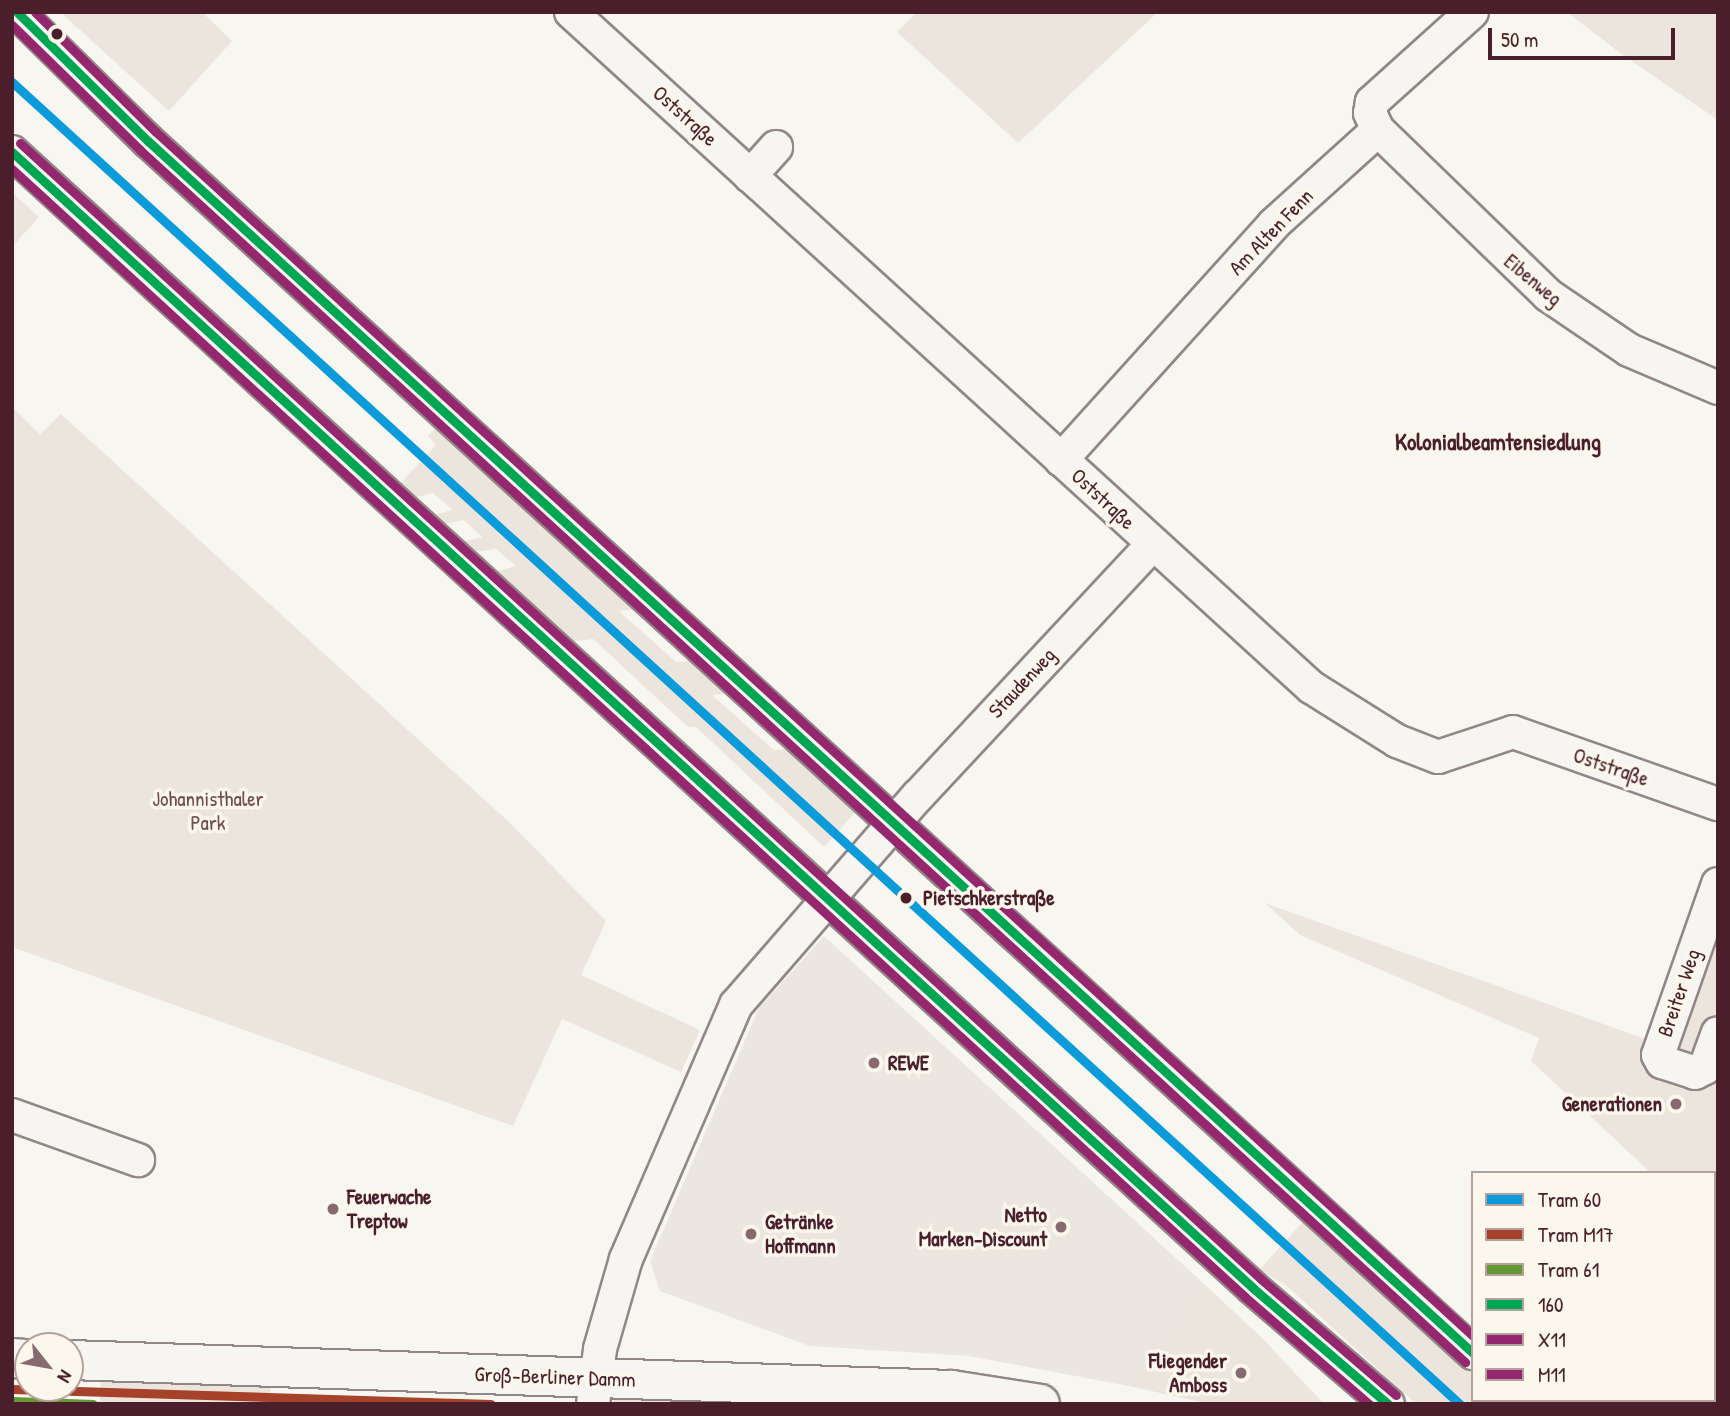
<!DOCTYPE html>
<meta charset="utf-8">
<style>
body{margin:0}
#map{position:relative;width:1730px;height:1416px;overflow:hidden;background:#f8f6f0;font-family:"Patrick Hand",sans-serif}
div>[style]{position:absolute}
[style*='--x']{left:calc(var(--x)*1px);top:calc(var(--y)*1px);width:calc(var(--w)*1px);rotate:calc(var(--a)*1deg)}
.built>*{inset:0;background:#ebe6df}
.green>*{inset:0;background:#ece5de}
.roads{filter:drop-shadow(2px 0 #918787) drop-shadow(-2px 0 #918787) drop-shadow(0 2px #918787) drop-shadow(0 -2px #918787)}
.minor>*{height:32px;margin:-16px;padding:0 16px;transform-origin:16px;border-radius:16px;background:#f6f5f1}
.major>*{height:38px;margin:-19px;padding:0 19px;transform-origin:19px;border-radius:19px;background:#f6f5f1}
.bus-1>*{height:9px;margin:-4.5px;padding:0 4.5px;transform-origin:4.5px;border-radius:4.5px;background:#00a651}
.bus-2>*{height:9px;margin:-4.5px;padding:0 4.5px;transform-origin:4.5px;border-radius:4.5px;background:#95276e}
.bus-3>*{height:9px;margin:-4.5px;padding:0 4.5px;transform-origin:4.5px;border-radius:4.5px;background:#95276e}
.tram-1>*{height:9px;margin:-4.5px;padding:0 4.5px;transform-origin:4.5px;border-radius:4.5px;background:#0b9ada}
.tram-2>*{height:9px;margin:-4.5px;padding:0 4.5px;transform-origin:4.5px;border-radius:4.5px;background:#a6422a}
.tram-3>*{height:9px;margin:-4.5px;padding:0 4.5px;transform-origin:4.5px;border-radius:4.5px;background:#693}
.dots>*{width:19px;height:19px;translate:-50% -50%;box-sizing:border-box;border:4px solid #fbf7ec;border-radius:50%}
span{translate:-50% -50%;white-space:nowrap;text-align:center;line-height:1.15;-webkit-text-stroke:7px #fbf7ec;paint-order:stroke}
.street-label{font-size:21px;color:#4a1f2b}
.park-label{font-size:21px;color:#704d54}
.stop-label{font-size:21px;color:#4a1f2b;font-weight:700}
.left{translate:0 -50%;text-align:left}
.poi-label{font-size:21px;color:#4a1f2b;font-weight:700}
.right{translate:-100% -50%;text-align:right}
.neighbourhood-label{font-size:23px;color:#4a1f2b;font-weight:700}
.frame{position:absolute;inset:0;border:14px solid #4a1f2b;pointer-events:none}
.legend{position:absolute;left:1471px;top:1171px;width:245px;height:231px;box-sizing:border-box;background:#fbf7ec;border:2px solid #b4a19f;margin:0;padding:9px 12px;list-style:none;font-size:21px;color:#4a1f2b}
.legend li{display:flex;align-items:center;gap:14px;height:35px}
.legend b{width:35px;border:2px solid #b4a19f}
.north{position:absolute;left:14px;top:1332px;width:70px;height:70px;box-sizing:border-box;background:#fbf7ec;border:2px solid #b4a19f;border-radius:50%;rotate:121deg;font-size:19px;font-weight:700;line-height:28px;text-align:center;color:#4a1f2b}
.north::after{content:'';display:block;margin:auto;width:24px;height:32px;background:#876a70;clip-path:polygon(50% 0,100% 100%,50% 72%,0 100%)}
.scale{position:absolute;left:1488px;top:28px;width:187px;height:32px;box-sizing:border-box;border:4px solid #4a1f2b;border-top:0;padding-left:9px;font-size:21px;line-height:24px;white-space:nowrap;color:#4a1f2b;-webkit-text-stroke:5px #fbf7ec;paint-order:stroke}
</style>
<div id="map">
<div class="built">
<div style="clip-path:polygon(824px 936px,1202px 1282px,1174px 1333px,1129px 1386px,969px 1356px,810px 1346px,660px 1291px,650px 1261px,759px 1008px)"></div>
</div>
<div class="green">
<div style="clip-path:polygon(60px 12px,202px 12px,232px 41px,169px 111px)"></div>
<div style="clip-path:polygon(917px 12px,1158px 12px,1018px 143px,897px 32px)"></div>
<div style="clip-path:polygon(1567px 12px,1718px 12px,1718px 120px,1624px 56px)"></div>
<div style="clip-path:polygon(12px 192px,39px 217px,12px 247px)"></div>
<div style="clip-path:polygon(12px 407px,40px 434px,61px 414px,511px 824px,606px 921px,581px 975px,700px 1030px,681px 1072px,562px 1019px,513px 1126px,12px 947px)"></div>
<div style="clip-path:polygon(443px 420px,647px 608px,619px 611px,676px 662px,704px 660px,739px 692px,712px 695px,774px 750px,800px 748px,863px 804px,824px 847px,696px 727px,688px 727px,593px 639px,567px 642px,492px 573px,516px 566px,496px 549px,469px 553px,458px 543px,482px 537px,464px 520px,438px 525px,429px 516px,453px 510px,433px 493px,409px 499px,397px 487px,436px 445px,428px 436px)"></div>
<div style="clip-path:polygon(1265px 903px,1718px 1065px,1718px 1266px,1714px 1173px,1651px 1173px,1531px 1061px,1539px 1038px,1300px 935px)"></div>
<div style="clip-path:polygon(1718px 913px,1718px 1011px,1697px 1058px,1673px 1050px)"></div>
<div style="clip-path:polygon(1309px 1215px,1473px 1365px,1473px 1400px,1513px 1404px,1468px 1404px,1460px 1397px,1454px 1404px,1416px 1404px,1287px 1286px,1259px 1270px)"></div>
<div style="clip-path:polygon(1202px 1282px,1263px 1339px,1324px 1404px,1210px 1404px,1129px 1386px,1174px 1333px)"></div>
<div style="clip-path:polygon(101px 1375px,271px 1379px,270px 1404px,100px 1404px)"></div>
<div style="clip-path:polygon(614px 1392px,870px 1404px,614px 1404px)"></div>
</div>
<div class="roads">
<div class="minor">
<div style="--x:17;--y:12;--w:184;--a:44.6"></div>
<div style="--x:148;--y:141;--w:1796;--a:42.45"></div>
<div style="--x:571;--y:12;--w:1002;--a:42.37"></div>
<div style="--x:1311;--y:687;--w:102;--a:32.1"></div>
<div style="--x:1397;--y:741;--w:44;--a:21.3"></div>
<div style="--x:1438;--y:757;--w:79;--a:-18.4"></div>
<div style="--x:1513;--y:732;--w:217;--a:19.4"></div>
<div style="--x:1472;--y:12;--w:135;--a:138"></div>
<div style="--x:1372;--y:102;--w:11;--a:100"></div>
<div style="--x:1370;--y:113;--w:19;--a:65"></div>
<div style="--x:1378;--y:130;--w:237;--a:44.1"></div>
<div style="--x:1548;--y:295;--w:98;--a:34.2"></div>
<div style="--x:1629;--y:350;--w:97;--a:23.1"></div>
<div style="--x:12;--y:152;--w:1682;--a:42.47"></div>
<div style="--x:1253;--y:1288;--w:178;--a:40.7"></div>
<div style="--x:750;--y:176;--w:39;--a:-48"></div>
<div style="--x:1061;--y:460;--w:318;--a:-47.9"></div>
<div style="--x:1274;--y:224;--w:140;--a:-42.1"></div>
<div style="--x:1718;--y:884;--w:181;--a:109.3"></div>
<div style="--x:1658;--y:1055;--w:8;--a:60"></div>
<div style="--x:1662;--y:1062;--w:35;--a:18"></div>
<div style="--x:1695;--y:1073;--w:11;--a:-27"></div>
<div style="--x:1705;--y:1068;--w:37;--a:-70"></div>
<div style="--x:12;--y:1115;--w:134;--a:19.7"></div>
<div style="--x:1520;--y:1400;--w:5;--a:53"></div>
<div style="--x:593;--y:1404;--w:55;--a:-82.7"></div>
<div style="--x:600;--y:1349;--w:94;--a:-73.9"></div>
<div style="--x:626;--y:1259;--w:277;--a:-66.6"></div>
<div style="--x:736;--y:1005;--w:277;--a:-49"></div>
<div style="--x:918;--y:796;--w:343;--a:-47"></div>
</div>
<div class="major">
<div style="--x:12;--y:1358;--w:16;--a:4"></div>
<div style="--x:70;--y:1360;--w:882;--a:1.95"></div>
<div style="--x:951;--y:1390;--w:90;--a:8.9"></div>
</div>
</div>
<div class="bus-1">
<div style="--x:17;--y:12;--w:184;--a:44.6"></div>
<div style="--x:148;--y:141;--w:1796;--a:42.45"></div>
<div style="--x:12;--y:152;--w:1682;--a:42.47"></div>
<div style="--x:1253;--y:1288;--w:178;--a:40.7"></div>
</div>
<div class="bus-2">
<div style="--x:12;--y:25;--w:179;--a:44.3"></div>
<div style="--x:140;--y:150;--w:1796;--a:42.45"></div>
<div style="--x:12;--y:169;--w:1671;--a:42.45"></div>
<div style="--x:1245;--y:1297;--w:164;--a:40.8"></div>
</div>
<div class="bus-3">
<div style="--x:35;--y:12;--w:170;--a:44.8"></div>
<div style="--x:156;--y:132;--w:1784;--a:42.43"></div>
<div style="--x:20;--y:143;--w:1682;--a:42.47"></div>
<div style="--x:1261;--y:1279;--w:178;--a:40.7"></div>
</div>
<div class="tram-1">
<div style="--x:12;--y:82;--w:1961;--a:42.4"></div>
</div>
<div class="tram-2">
<div style="--x:12;--y:1389;--w:479;--a:1.8"></div>
</div>
<div class="tram-3">
<div style="--x:12;--y:1401;--w:81;--a:2.1"></div>
</div>
<div class="dots">
<div style="left:57px;top:34px;background:#4a1f2b"></div>
<div style="left:906px;top:898px;background:#4a1f2b"></div>
<div style="left:874px;top:1063px;background:#876a70"></div>
<div style="left:1676px;top:1104px;background:#876a70"></div>
<div style="left:333px;top:1209px;background:#876a70"></div>
<div style="left:1061px;top:1227px;background:#876a70"></div>
<div style="left:751px;top:1234px;background:#876a70"></div>
<div style="left:1241px;top:1373px;background:#876a70"></div>
</div>
<div class="street-label">
<span style="left:685px;top:116px;rotate:42deg">Oststraße</span>
<span style="left:1271px;top:232px;rotate:-46deg">Am Alten Fenn</span>
<span style="left:1533px;top:280px;rotate:40deg">Eibenweg</span>
<span style="left:1103px;top:499px;rotate:43deg">Oststraße</span>
<span style="left:1022px;top:683px;rotate:-47deg">Staudenweg</span>
<span style="left:1611px;top:767px;rotate:19deg">Oststraße</span>
<span style="left:1679px;top:993px;rotate:-71deg">Breiter Weg</span>
<span style="left:555px;top:1377px;rotate:2deg">Groß-Berliner Damm</span>
</div>
<div class="park-label">
<span style="left:208px;top:811px">Johannisthaler<br>Park</span>
</div>
<div class="stop-label">
<span class="left" style="left:923px;top:898px">Pietschkerstraße</span>
</div>
<div class="poi-label">
<span class="left" style="left:888px;top:1063px">REWE</span>
<span class="right" style="left:1662px;top:1104px">Generationen</span>
<span class="left" style="left:347px;top:1209px">Feuerwache<br>Treptow</span>
<span class="right" style="left:1047px;top:1227px">Netto<br>Marken-Discount</span>
<span class="left" style="left:765px;top:1234px">Getränke<br>Hoffmann</span>
<span class="right" style="left:1227px;top:1373px">Fliegender<br>Amboss</span>
</div>
<div class="neighbourhood-label">
<span style="left:1498px;top:442px">Kolonialbeamtensiedlung</span>
</div>
<div class="frame"></div>
<ul class="legend">
<li><b style="height:9px;background:#0b9ada"></b>Tram 60</li>
<li><b style="height:9px;background:#a6422a"></b>Tram M17</li>
<li><b style="height:9px;background:#693"></b>Tram 61</li>
<li><b style="height:9px;background:#00a651"></b>160</li>
<li><b style="height:9px;background:#95276e"></b>X11</li>
<li><b style="height:9px;background:#95276e"></b>M11</li>
</ul>
<div class="north">N</div>
<div class="scale">50 m</div>
</div>
